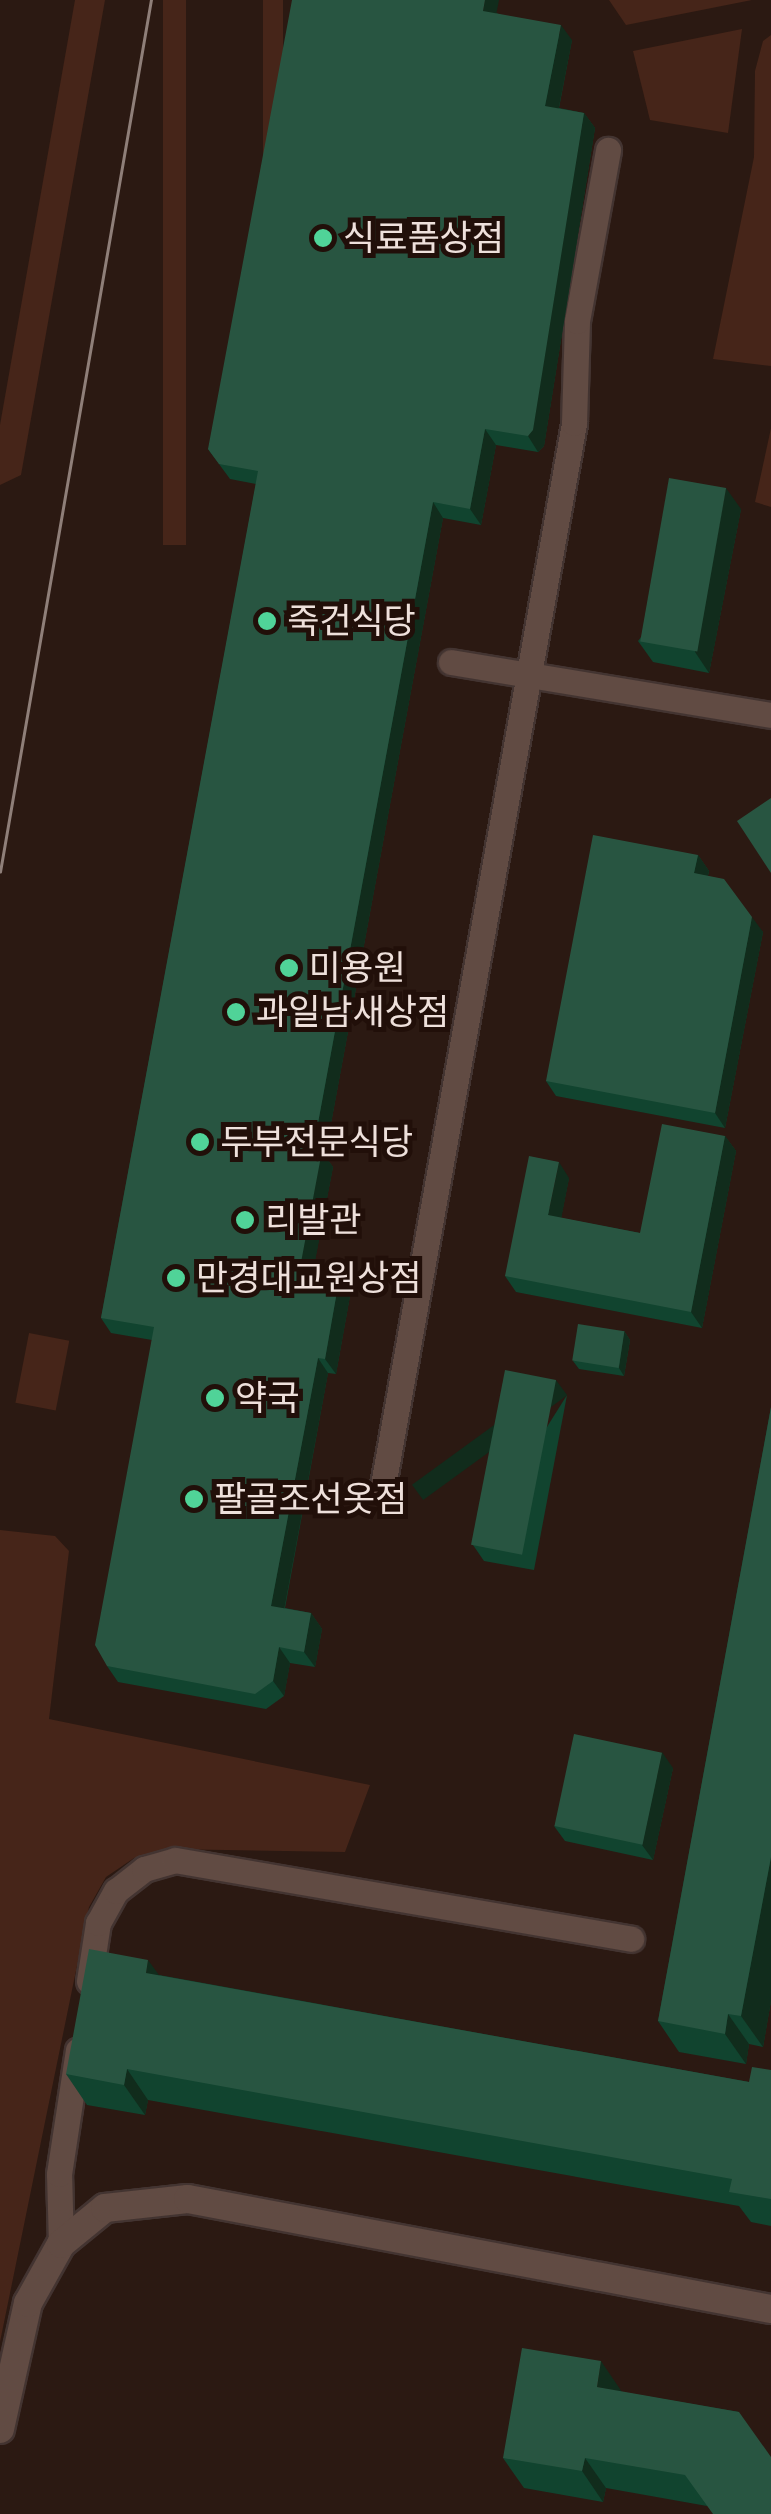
<!DOCTYPE html>
<meta charset="utf-8">
<style>
body{margin:0}
#map{position:relative;width:771px;height:2514px;overflow:hidden;background:#2b1912;font-family:"Public Sans","Noto Sans KR",sans-serif}
div>[style]{position:absolute}
[style*='--x']{left:calc(var(--x)*1px);top:calc(var(--y)*1px);width:calc(var(--w)*1px);rotate:calc(var(--a)*1deg)}
.green>*{inset:0;background:#462519;transform-origin:0 0}
.roads{filter:drop-shadow(2px 0 #433431) drop-shadow(-2px 0 #433431) drop-shadow(0 2px #433431) drop-shadow(0 -2px #433431)}
.service>*{height:25px;margin:-12.5px;padding:0 12.5px;transform-origin:12.5px;border-radius:12.5px;background:#614b43}
.minor>*{height:28px;margin:-14px;padding:0 14px;transform-origin:14px;border-radius:14px;background:#614b43}
.tram>*{height:2.5px;margin:-1.25px;padding:0 1.25px;transform-origin:1.25px;border-radius:1.25px;background:#8f7f79}
.wall>*{inset:0;background:#11442f}
.shaded-wall>*{inset:0;background:#112c1c;transform-origin:0 0}
.building>*{inset:0;background:#285541;transform-origin:0 0}
.dots>*{width:28px;height:28px;translate:-50% -50%;box-sizing:border-box;border:5px solid #210f09;border-radius:50%}
span{translate:-50% -50%;white-space:nowrap;text-align:center;line-height:1.15;-webkit-text-stroke:10px #210f09;paint-order:stroke}
.poi-label{font-size:35px;color:#eee0db}
.left{translate:0 -50%;text-align:left}
</style>
<div id="map">
<div class="green">
<div style="clip-path:polygon(75px 0,105px 0,21px 475px,0 485px,0 425px)"></div>
<div style="left:163px;top:0;width:23px;height:545px"></div>
<div style="left:263px;top:0;width:20px;height:187px"></div>
<div style="clip-path:polygon(609px 0,752px 0,626px 25px)"></div>
<div style="clip-path:polygon(742px 29px,728px 133px,650px 120px,633px 51px)"></div>
<div style="clip-path:polygon(771px 35px,771px 366px,713px 359px,754px 157px,755px 71px,763px 41px)"></div>
<div style="clip-path:polygon(771px 428px,771px 507px,755px 502px)"></div>
<div style="left:29px;top:1333px;width:41px;height:71px;rotate:11deg"></div>
<div style="clip-path:polygon(0 1530px,55px 1536px,69px 1551px,49px 1719px,370px 1785px,345px 1852px,165px 1849px,134px 1858px,106px 1877px,89px 1907px,0 2342px)"></div>
</div>
<div class="roads">
<div class="service">
<div style="--x:451;--y:662;--w:324;--a:9.4"></div>
<div style="--x:383;--y:1485;--w:1079;--a:-79.8"></div>
<div style="--x:574;--y:423;--w:102;--a:-88.3"></div>
<div style="--x:577;--y:321;--w:174;--a:-79.7"></div>
<div style="--x:89;--y:1981;--w:59;--a:-81.2"></div>
<div style="--x:98;--y:1923;--w:37;--a:-61"></div>
<div style="--x:116;--y:1891;--w:36;--a:-38"></div>
<div style="--x:144;--y:1869;--w:32;--a:-16"></div>
<div style="--x:175;--y:1860;--w:463;--a:9.8"></div>
<div style="--x:61;--y:2244;--w:70;--a:-91.6"></div>
<div style="--x:59;--y:2174;--w:125;--a:-81.3"></div>
</div>
<div class="minor">
<div style="--x:0;--y:2429;--w:129;--a:-77.5"></div>
<div style="--x:28;--y:2303;--w:68;--a:-60.8"></div>
<div style="--x:61;--y:2244;--w:57;--a:-39.3"></div>
<div style="--x:105;--y:2208;--w:83;--a:-6.2"></div>
<div style="--x:188;--y:2199;--w:593;--a:10.68"></div>
</div>
</div>
<div class="tram">
<div style="--x:0;--y:872;--w:885;--a:-80.18"></div>
</div>
<div class="wall">
<div style="clip-path:polygon(496px 13px,572px 40px,559px 108px,584px 113px,595px 128px,544px 446px,538px 452px,496px 445px,481px 525px,443px 518px,325px 1156px,333px 1167px,312px 1275px,350px 1296px,336px 1374px,328px 1373px,285px 1608px,311px 1613px,322px 1629px,315px 1667px,290px 1663px,284px 1696px,266px 1709px,118px 1682px,107px 1666px,152px 1340px,111px 1333px,101px 1318px,256px 484px,230px 479px,208px 449px)"></div>
<div style="clip-path:polygon(741px 509px,709px 673px,653px 662px,638px 641px)"></div>
<div style="clip-path:polygon(698px 855px,709px 871px,708px 876px,763px 932px,725px 1128px,556px 1096px,546px 1081px)"></div>
<div style="clip-path:polygon(725px 1136px,736px 1151px,702px 1328px,516px 1292px,505px 1276px,569px 1178px,561px 1218px,640px 1233px)"></div>
<div style="clip-path:polygon(624px 1331px,630px 1340px,624px 1376px,579px 1369px,573px 1361px)"></div>
<div style="clip-path:polygon(567px 1395px,534px 1570px,484px 1561px,473px 1545px)"></div>
<div style="clip-path:polygon(771px 1407px,771px 2001px,763px 2047px,749px 2044px,746px 2064px,679px 2052px,658px 2021px)"></div>
<div style="clip-path:polygon(673px 1768px,653px 1860px,565px 1841px,554px 1826px)"></div>
<div style="clip-path:polygon(159px 1975px,749px 2082px,771px 2070px,771px 2226px,751px 2222px,739px 2206px,148px 2100px,145px 2115px,87px 2105px,66px 2074px)"></div>
<div style="clip-path:polygon(622px 2392px,739px 2412px,707px 2506px,606px 2488px,603px 2502px,524px 2488px,503px 2458px)"></div>
</div>
<div class="shaded-wall">
<div style="clip-path:polygon(485px 0,499px 0,494px 26px,483px 11px)"></div>
<div style="clip-path:polygon(561px 25px,572px 40px,556px 122px,545px 106px)"></div>
<div style="clip-path:polygon(584px 113px,595px 128px,544px 446px,538px 452px,528px 436px)"></div>
<div style="clip-path:polygon(485px 429px,496px 445px,481px 525px,470px 509px)"></div>
<div style="clip-path:polygon(726px 488px,741px 509px,709px 673px,695px 652px)"></div>
<div style="clip-path:polygon(433px 502px,443px 518px,325px 1156px,333px 1167px,310px 1288px,299px 1273px,313px 1150px)"></div>
<div style="clip-path:polygon(698px 855px,709px 871px,705px 889px,694px 873px)"></div>
<div style="clip-path:polygon(752px 917px,763px 932px,725px 1128px,715px 1113px)"></div>
<div style="clip-path:polygon(725px 1136px,736px 1151px,702px 1328px,691px 1312px)"></div>
<div style="clip-path:polygon(559px 1162px,569px 1178px,559px 1230px,548px 1215px)"></div>
<div style="clip-path:polygon(339px 1280px,350px 1296px,336px 1374px,325px 1359px)"></div>
<div style="clip-path:polygon(624px 1331px,630px 1340px,624px 1376px,619px 1368px)"></div>
<div style="clip-path:polygon(318px 1358px,328px 1373px,282px 1621px,271px 1606px)"></div>
<div style="left:556px;top:1380px;width:19px;height:178px;rotate:54deg"></div>
<div style="clip-path:polygon(311px 1613px,322px 1629px,315px 1667px,304px 1652px)"></div>
<div style="clip-path:polygon(279px 1647px,290px 1663px,284px 1696px,273px 1681px)"></div>
<div style="clip-path:polygon(662px 1752px,673px 1768px,653px 1860px,642px 1845px)"></div>
<div style="clip-path:polygon(771px 1857px,771px 2001px,763px 2047px,741px 2016px)"></div>
<div style="clip-path:polygon(148px 1960px,170px 1990px,146px 1973px)"></div>
<div style="clip-path:polygon(728px 2014px,749px 2044px,746px 2064px,725px 2034px)"></div>
<div style="clip-path:polygon(127px 2069px,148px 2100px,145px 2115px,124px 2085px)"></div>
<div style="clip-path:polygon(601px 2361px,622px 2392px,597px 2387px)"></div>
<div style="clip-path:polygon(585px 2458px,606px 2488px,603px 2502px,582px 2471px)"></div>
</div>
<div class="building">
<div style="clip-path:polygon(292px 0,485px 0,483px 11px,561px 25px,545px 106px,584px 113px,533px 430px,528px 436px,485px 429px,470px 509px,433px 502px,313px 1150px,322px 1151px,299px 1273px,339px 1280px,325px 1359px,318px 1358px,271px 1606px,311px 1613px,304px 1652px,279px 1647px,273px 1681px,255px 1694px,107px 1666px,95px 1645px,154px 1327px,101px 1318px,258px 471px,219px 464px,208px 449px)"></div>
<div style="left:669px;top:478px;width:58px;height:166px;rotate:10deg"></div>
<div style="clip-path:polygon(771px 798px,771px 873px,737px 821px)"></div>
<div style="clip-path:polygon(593px 835px,698px 855px,694px 873px,724px 879px,752px 917px,715px 1113px,546px 1081px)"></div>
<div style="clip-path:polygon(662px 1124px,725px 1136px,691px 1312px,505px 1276px,529px 1156px,559px 1162px,548px 1215px,640px 1233px)"></div>
<div style="left:578px;top:1324px;width:47px;height:37px;rotate:9deg"></div>
<div style="left:505px;top:1370px;width:52px;height:178px;rotate:11deg"></div>
<div style="clip-path:polygon(771px 1407px,771px 1857px,741px 2016px,728px 2014px,725px 2034px,658px 2021px)"></div>
<div style="left:574px;top:1734px;width:90px;height:94px;rotate:12deg"></div>
<div style="clip-path:polygon(89px 1949px,148px 1960px,146px 1973px,749px 2082px,752px 2067px,771px 2070px,771px 2199px,729px 2192px,732px 2179px,127px 2069px,124px 2085px,66px 2074px)"></div>
<div style="clip-path:polygon(522px 2348px,601px 2361px,597px 2387px,739px 2412px,771px 2457px,771px 2514px,713px 2514px,685px 2475px,585px 2458px,582px 2471px,503px 2458px)"></div>
</div>
<div class="dots">
<div style="left:323px;top:238px;background:#50d398"></div>
<div style="left:267px;top:621px;background:#50d398"></div>
<div style="left:289px;top:968px;background:#50d398"></div>
<div style="left:236px;top:1012px;background:#50d398"></div>
<div style="left:200px;top:1142px;background:#50d398"></div>
<div style="left:245px;top:1220px;background:#50d398"></div>
<div style="left:176px;top:1278px;background:#50d398"></div>
<div style="left:215px;top:1398px;background:#50d398"></div>
<div style="left:194px;top:1499px;background:#50d398"></div>
</div>
<div class="poi-label">
<span class="left" style="left:343px;top:238px">식료품상점</span>
<span class="left" style="left:287px;top:621px">죽건식당</span>
<span class="left" style="left:309px;top:968px">미용원</span>
<span class="left" style="left:256px;top:1012px">과일남새상점</span>
<span class="left" style="left:220px;top:1142px">두부전문식당</span>
<span class="left" style="left:265px;top:1220px">리발관</span>
<span class="left" style="left:196px;top:1278px">만경대교원상점</span>
<span class="left" style="left:235px;top:1398px">약국</span>
<span class="left" style="left:214px;top:1499px">팔골조선옷점</span>
</div>
</div>
